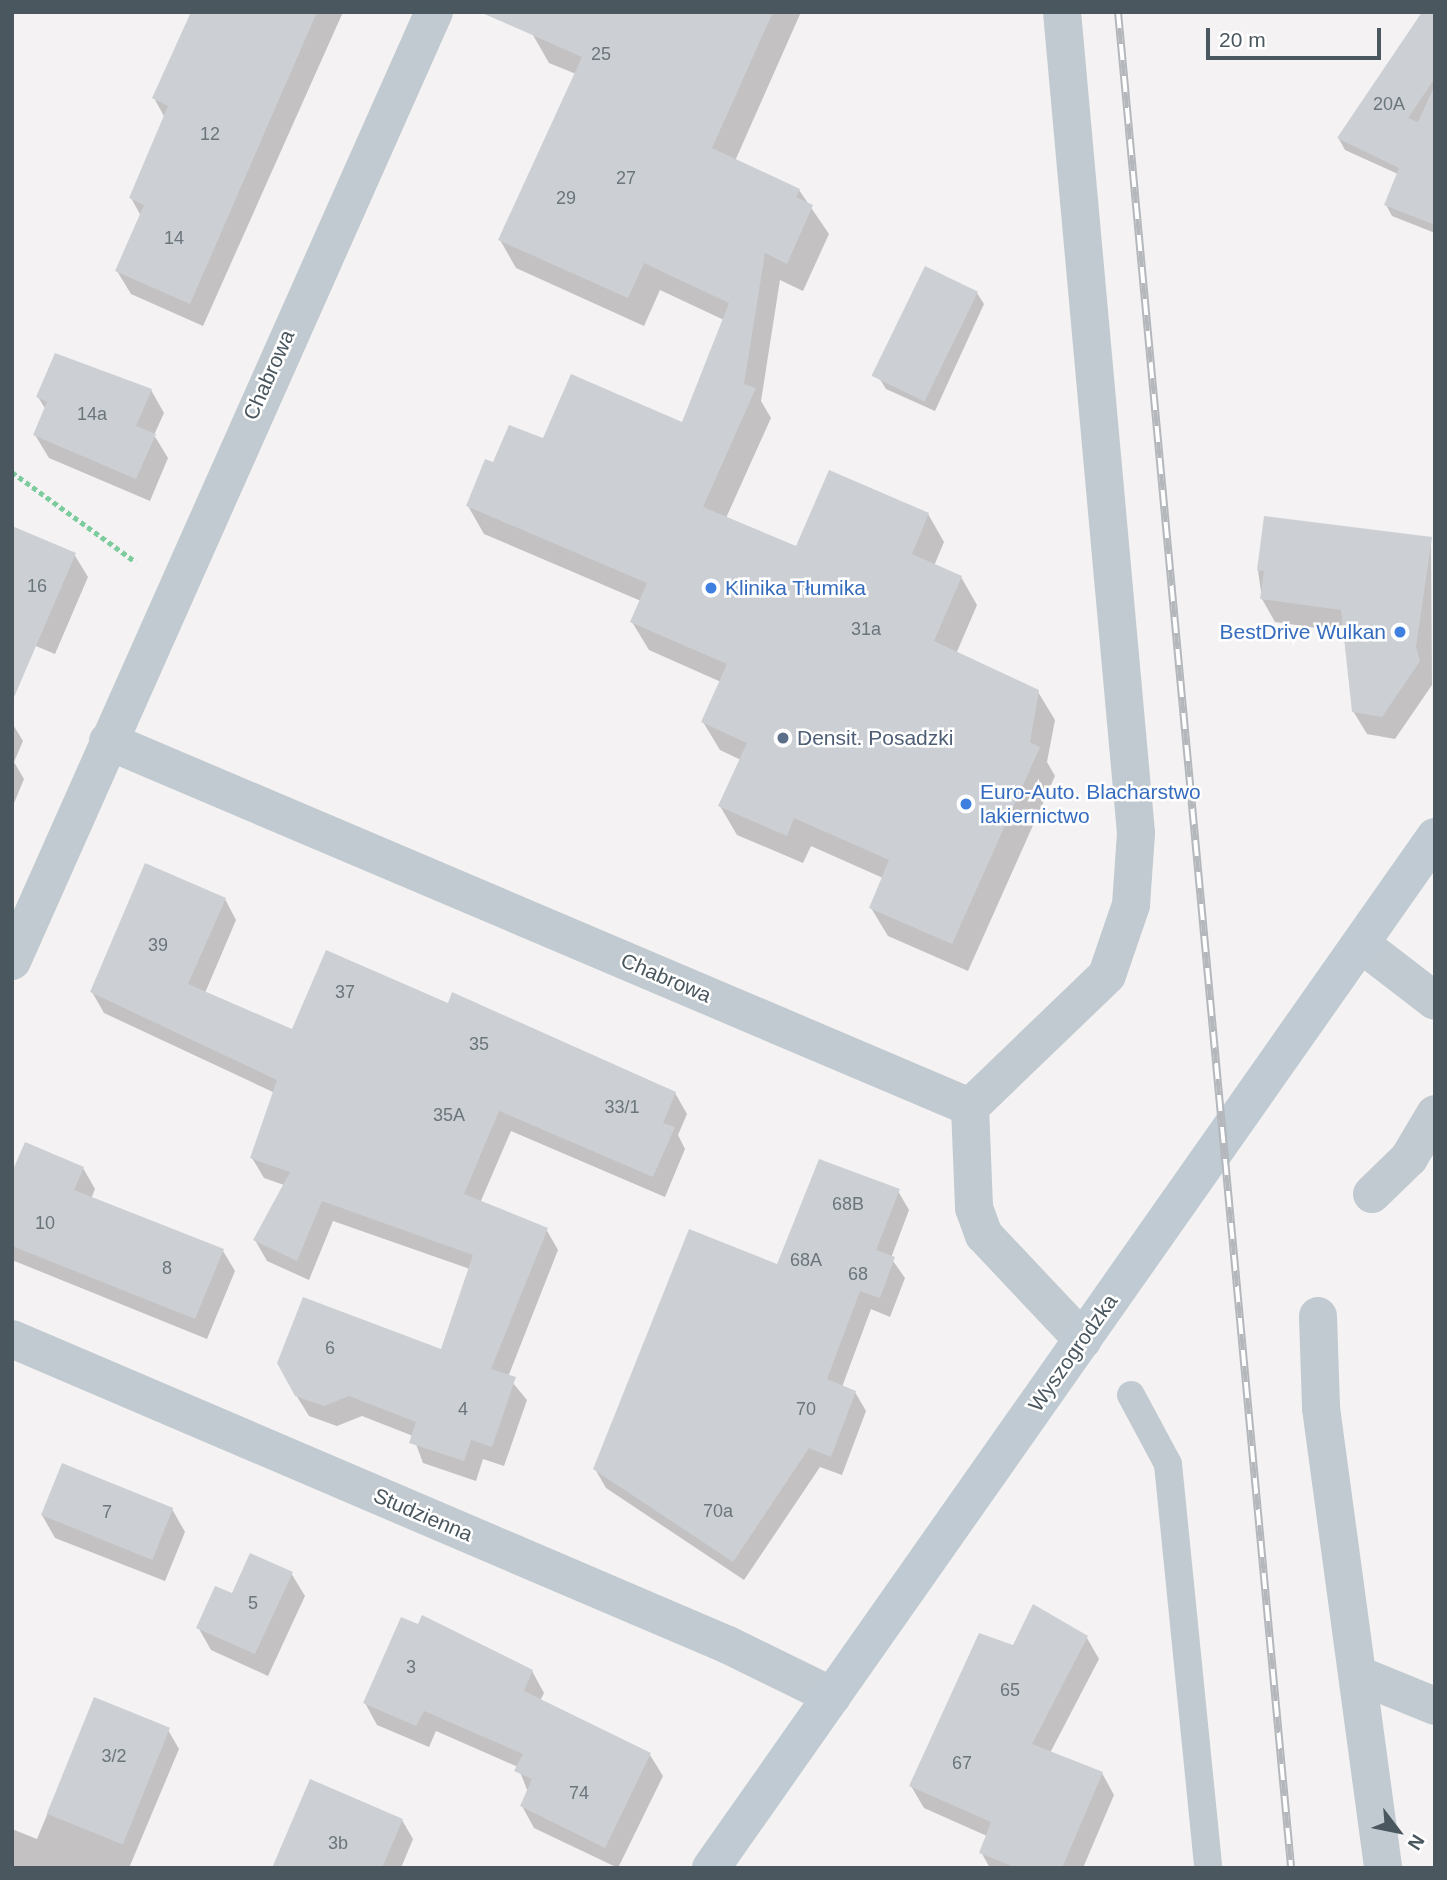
<!DOCTYPE html>
<meta charset="utf-8">
<style>
body{margin:0}
#map{position:relative;width:1447px;height:1880px;overflow:hidden;background:#f4f2f2;font-family:Arial,sans-serif}
div>[style]{position:absolute}
[style*='--x']{left:calc(var(--x)*1px);top:calc(var(--y)*1px);width:calc(var(--w)*1px);rotate:calc(var(--a)*1deg)}
.shadow>*{inset:0;background:#0003}
.building>*{inset:0;background:#ccd0d4;transform-origin:0 0}
.path>*{height:4.5px;margin-top:-2.25px;transform-origin:0;background:repeating-linear-gradient(90deg,#7ccc9d 0 5px,transparent 0 8.5px)}
.lane>*{height:28px;margin:-14px;padding:0 14px;transform-origin:14px;border-radius:14px;background:#c1cad0}
.street>*{height:38px;margin:-19px;padding:0 19px;transform-origin:19px;border-radius:19px;background:#c1cad0}
.secondary>*{height:38px;margin:-19px;padding:0 19px;transform-origin:19px;border-radius:19px;background:#bfcad2}
.rail>*{height:8px;margin-top:-4px;transform-origin:0;background:repeating-linear-gradient(90deg,#fff 0 16px,#b4b8bc 0 32px);box-sizing:border-box;border-block:2px solid #b4b8bc}
.dots>*{width:19px;height:19px;translate:-50% -50%;box-sizing:border-box;border:4px solid #fff;border-radius:50%}
span{translate:-50% -50%;white-space:nowrap;text-align:center;line-height:1.15;-webkit-text-stroke:5px #fff;paint-order:stroke}
.number-label{font-size:18px;color:#6a757c}
.number-label span{-webkit-text-stroke-width:0}
.street-label{font-size:21px;color:#4a575f}
.shop-label{font-size:21px;color:#366cbe}
.left{translate:0 -50%;text-align:left}
.right{translate:-100% -50%;text-align:right}
.service-label{font-size:21px;color:#4e5e75}
.frame{position:absolute;inset:0;border:14px solid #4a575f;pointer-events:none}
.north{position:absolute;left:1363px;top:1796px;width:70px;height:70px;-webkit-text-stroke:5px #fff;paint-order:stroke;rotate:122deg;font-size:19px;font-weight:700;line-height:28px;text-align:center;color:#4a575f}
.north::after{content:'';display:block;margin:auto;width:24px;height:32px;background:#4a575f;clip-path:polygon(50% 0,100% 100%,50% 72%,0 100%)}
.scale{position:absolute;left:1206px;top:28px;width:175px;height:32px;box-sizing:border-box;border:4px solid #4a575f;border-top:0;padding-left:9px;font-size:21px;line-height:24px;white-space:nowrap;color:#4a575f;-webkit-text-stroke:5px #fff;paint-order:stroke}
</style>
<div id="map">
<div class="shadow">
<div style="clip-path:polygon(194px 12px,343px 12px,203px 326px,131px 294px,117px 271px,141px 216px,131px 198px,165px 118px,154px 98px)"></div>
<div style="clip-path:polygon(543px 12px,801px 12px,735px 161px,799px 190px,829px 234px,803px 291px,780px 280px,761px 401px,771px 418px,726px 518px,797px 548px,928px 514px,944px 542px,934px 566px,961px 577px,977px 605px,956px 654px,1038px 692px,1055px 720px,1047px 762px,1055px 776px,968px 971px,888px 936px,871px 908px,883px 878px,811px 846px,803px 863px,737px 835px,720px 806px,741px 760px,720px 750px,703px 722px,721px 682px,649px 650px,632px 622px,641px 601px,484px 534px,468px 506px,494px 465px,544px 440px,683px 424px,724px 320px,660px 290px,644px 326px,516px 268px,500px 240px,576px 74px,549px 63px,533px 35px)"></div>
<div style="clip-path:polygon(1435px 12px,1435px 233px,1392px 216px,1386px 205px,1398px 174px,1345px 150px,1339px 139px)"></div>
<div style="clip-path:polygon(977px 293px,984px 304px,935px 411px,886px 389px,879px 378px)"></div>
<div style="clip-path:polygon(151px 390px,164px 413px,154px 435px,168px 458px,150px 501px,49px 458px,35px 435px,46px 410px,38px 397px)"></div>
<div style="clip-path:polygon(1431px 539px,1432px 685px,1395px 739px,1367px 734px,1353px 711px,1345px 632px,1275px 622px,1262px 599px,1258px 570px)"></div>
<div style="clip-path:polygon(74px 554px,88px 577px,55px 654px,12px 636px)"></div>
<div style="clip-path:polygon(12px 723px,23px 741px,14px 762px,24px 779px,12px 808px)"></div>
<div style="clip-path:polygon(225px 899px,236px 920px,205px 993px,293px 1032px,449px 1005px,675px 1093px,687px 1114px,678px 1135px,685px 1149px,665px 1197px,511px 1131px,480px 1203px,546px 1229px,558px 1250px,508px 1377px,527px 1400px,504px 1466px,483px 1459px,476px 1481px,423px 1463px,413px 1436px,362px 1416px,337px 1426px,309px 1416px,296px 1395px,442px 1351px,470px 1269px,333px 1221px,309px 1280px,267px 1261px,255px 1240px,284px 1185px,264px 1178px,252px 1158px,275px 1093px,104px 1013px,92px 992px)"></div>
<div style="clip-path:polygon(83px 1168px,95px 1189px,91px 1199px,223px 1251px,235px 1271px,207px 1339px,12px 1260px,12px 1176px)"></div>
<div style="clip-path:polygon(898px 1191px,909px 1210px,891px 1258px,905px 1278px,890px 1317px,871px 1309px,842px 1387px,855px 1392px,866px 1411px,842px 1475px,820px 1467px,744px 1580px,606px 1488px,595px 1469px,778px 1266px)"></div>
<div style="clip-path:polygon(172px 1509px,185px 1532px,165px 1581px,55px 1538px,42px 1515px)"></div>
<div style="clip-path:polygon(291px 1573px,305px 1596px,268px 1676px,211px 1650px,198px 1627px,233px 1595px)"></div>
<div style="clip-path:polygon(423px 1617px,532px 1671px,544px 1693px,540px 1701px,650px 1755px,663px 1776px,618px 1868px,534px 1828px,522px 1806px,528px 1792px,518px 1767px,436px 1731px,429px 1747px,377px 1725px,365px 1703px)"></div>
<div style="clip-path:polygon(1087px 1638px,1099px 1659px,1050px 1753px,1102px 1773px,1114px 1795px,1083px 1868px,990px 1868px,981px 1852px,987px 1836px,924px 1808px,911px 1786px,1013px 1647px)"></div>
<div style="clip-path:polygon(95px 1699px,168px 1730px,179px 1749px,129px 1868px,12px 1868px,12px 1829px,37px 1839px)"></div>
<div style="clip-path:polygon(402px 1820px,413px 1839px,401px 1868px,274px 1868px)"></div>
</div>
<div class="building">
<div style="clip-path:polygon(191px 12px,317px 12px,190px 304px,115px 271px,144px 205px,129px 198px,168px 106px,152px 98px)"></div>
<div style="clip-path:polygon(480px 12px,773px 12px,712px 148px,800px 189px,796px 197px,813px 205px,787px 264px,765px 253px,744px 384px,756px 388px,703px 507px,796px 546px,829px 470px,929px 513px,912px 554px,962px 576px,934px 641px,1039px 690px,1030px 742px,1040px 747px,952px 944px,869px 908px,889px 860px,794px 818px,787px 836px,718px 806px,747px 743px,701px 722px,727px 664px,630px 622px,647px 583px,466px 506px,485px 459px,493px 462px,509px 425px,543px 438px,571px 374px,682px 422px,729px 303px,644px 263px,628px 298px,498px 240px,582px 57px)"></div>
<div style="clip-path:polygon(1422px 12px,1435px 12px,1435px 78px,1408px 118px,1418px 122px,1435px 85px,1435px 225px,1384px 205px,1399px 168px,1337px 138px)"></div>
<div style="left:925px;top:266px;width:59px;height:122px;rotate:26deg"></div>
<div style="clip-path:polygon(55px 353px,152px 389px,136px 426px,156px 434px,136px 479px,33px 435px,47px 402px,36px 397px)"></div>
<div style="clip-path:polygon(1264px 516px,1432px 537px,1416px 647px,1420px 661px,1382px 717px,1352px 712px,1341px 610px,1260px 599px,1264px 571px,1257px 570px)"></div>
<div style="clip-path:polygon(12px 526px,76px 553px,12px 702px)"></div>
<div style="clip-path:polygon(145px 863px,226px 898px,188px 984px,292px 1029px,326px 950px,448px 1003px,452px 992px,676px 1092px,663px 1123px,675px 1127px,653px 1177px,499px 1111px,464px 1194px,548px 1228px,491px 1369px,516px 1377px,492px 1447px,471px 1440px,464px 1461px,409px 1443px,416px 1422px,349px 1396px,324px 1406px,295px 1396px,277px 1363px,303px 1297px,441px 1349px,473px 1255px,322px 1201px,297px 1261px,253px 1240px,290px 1172px,250px 1158px,277px 1080px,90px 992px)"></div>
<div style="clip-path:polygon(25px 1142px,84px 1167px,74px 1190px,224px 1249px,195px 1319px,12px 1246px,12px 1172px)"></div>
<div style="clip-path:polygon(819px 1159px,900px 1189px,876px 1250px,895px 1257px,880px 1298px,860px 1291px,827px 1379px,856px 1391px,831px 1457px,809px 1448px,733px 1562px,593px 1469px,689px 1229px,777px 1264px)"></div>
<div style="left:62px;top:1463px;width:120px;height:56px;rotate:22deg"></div>
<div style="clip-path:polygon(250px 1553px,293px 1572px,255px 1654px,196px 1628px,215px 1586px,232px 1593px)"></div>
<div style="clip-path:polygon(1033px 1604px,1088px 1636px,1032px 1744px,1103px 1772px,1062px 1868px,1017px 1868px,979px 1853px,991px 1822px,909px 1786px,979px 1633px,1013px 1645px)"></div>
<div style="clip-path:polygon(422px 1615px,533px 1670px,524px 1691px,651px 1753px,605px 1848px,520px 1806px,532px 1779px,514px 1771px,523px 1754px,424px 1711px,416px 1726px,363px 1703px,401px 1617px,418px 1624px)"></div>
<div style="left:94px;top:1697px;width:82px;height:126px;rotate:22deg"></div>
<div style="clip-path:polygon(310px 1779px,403px 1819px,382px 1868px,272px 1868px)"></div>
</div>
<div class="path">
<div style="--x:12;--y:472;--w:153;--a:36"></div>
</div>
<div class="lane">
<div style="--x:1131;--y:1395;--w:78;--a:61.8"></div>
<div style="--x:1168;--y:1464;--w:406;--a:84.3"></div>
</div>
<div class="street">
<div style="--x:108;--y:741;--w:936;--a:23.01"></div>
<div style="--x:970;--y:1107;--w:101;--a:87.7"></div>
<div style="--x:974;--y:1208;--w:29;--a:70"></div>
<div style="--x:984;--y:1235;--w:144;--a:46.7"></div>
<div style="--x:1361;--y:944;--w:93;--a:37.6"></div>
<div style="--x:12;--y:961;--w:1039;--a:-66.03"></div>
<div style="--x:970;--y:1107;--w:190;--a:-43.9"></div>
<div style="--x:1107;--y:975;--w:74;--a:-71.1"></div>
<div style="--x:1131;--y:905;--w:72;--a:-86"></div>
<div style="--x:1136;--y:833;--w:824;--a:-95.15"></div>
<div style="--x:1372;--y:1194;--w:52;--a:-44.2"></div>
<div style="--x:1409;--y:1158;--w:51;--a:-59.4"></div>
<div style="--x:1318;--y:1316;--w:92;--a:88.1"></div>
<div style="--x:1321;--y:1408;--w:464;--a:82.3"></div>
<div style="--x:12;--y:1339;--w:779;--a:23.14"></div>
<div style="--x:728;--y:1645;--w:116;--a:26.1"></div>
<div style="--x:1359;--y:1675;--w:82;--a:22.2"></div>
</div>
<div class="secondary">
<div style="--x:711;--y:1868;--w:1260;--a:-54.92"></div>
</div>
<div class="rail">
<div style="--x:1118;--y:12;--w:1864;--a:84.67"></div>
</div>
<div class="dots">
<div style="left:711px;top:588px;background:#3f7fe0"></div>
<div style="left:1400px;top:632px;background:#3f7fe0"></div>
<div style="left:783px;top:738px;background:#5c6f8a"></div>
<div style="left:966px;top:804px;background:#3f7fe0"></div>
</div>
<div class="number-label">
<span style="left:601px;top:54px">25</span>
<span style="left:1389px;top:104px">20A</span>
<span style="left:210px;top:134px">12</span>
<span style="left:626px;top:178px">27</span>
<span style="left:566px;top:198px">29</span>
<span style="left:174px;top:238px">14</span>
<span style="left:92px;top:414px">14a</span>
<span style="left:37px;top:586px">16</span>
<span style="left:866px;top:629px">31a</span>
<span style="left:158px;top:945px">39</span>
<span style="left:345px;top:992px">37</span>
<span style="left:479px;top:1044px">35</span>
<span style="left:622px;top:1107px">33/1</span>
<span style="left:449px;top:1115px">35A</span>
<span style="left:848px;top:1204px">68B</span>
<span style="left:45px;top:1223px">10</span>
<span style="left:806px;top:1260px">68A</span>
<span style="left:167px;top:1268px">8</span>
<span style="left:858px;top:1274px">68</span>
<span style="left:330px;top:1348px">6</span>
<span style="left:463px;top:1409px">4</span>
<span style="left:806px;top:1409px">70</span>
<span style="left:718px;top:1511px">70a</span>
<span style="left:107px;top:1512px">7</span>
<span style="left:253px;top:1603px">5</span>
<span style="left:411px;top:1667px">3</span>
<span style="left:1010px;top:1690px">65</span>
<span style="left:114px;top:1756px">3/2</span>
<span style="left:962px;top:1763px">67</span>
<span style="left:579px;top:1793px">74</span>
<span style="left:338px;top:1843px">3b</span>
</div>
<div class="street-label">
<span style="left:269px;top:375px;rotate:-66deg">Chabrowa</span>
<span style="left:666px;top:978px;rotate:23deg">Chabrowa</span>
<span style="left:1073px;top:1353px;rotate:-55deg">Wyszogrodzka</span>
<span style="left:423px;top:1515px;rotate:23deg">Studzienna</span>
</div>
<div class="shop-label">
<span class="left" style="left:725px;top:588px">Klinika Tłumika</span>
<span class="right" style="left:1386px;top:632px">BestDrive Wulkan</span>
<span class="left" style="left:980px;top:804px">Euro-Auto. Blacharstwo<br>lakiernictwo</span>
</div>
<div class="service-label">
<span class="left" style="left:797px;top:738px">Densit. Posadzki</span>
</div>
<div class="frame"></div>
<div class="north">N</div>
<div class="scale">20 m</div>
</div>
